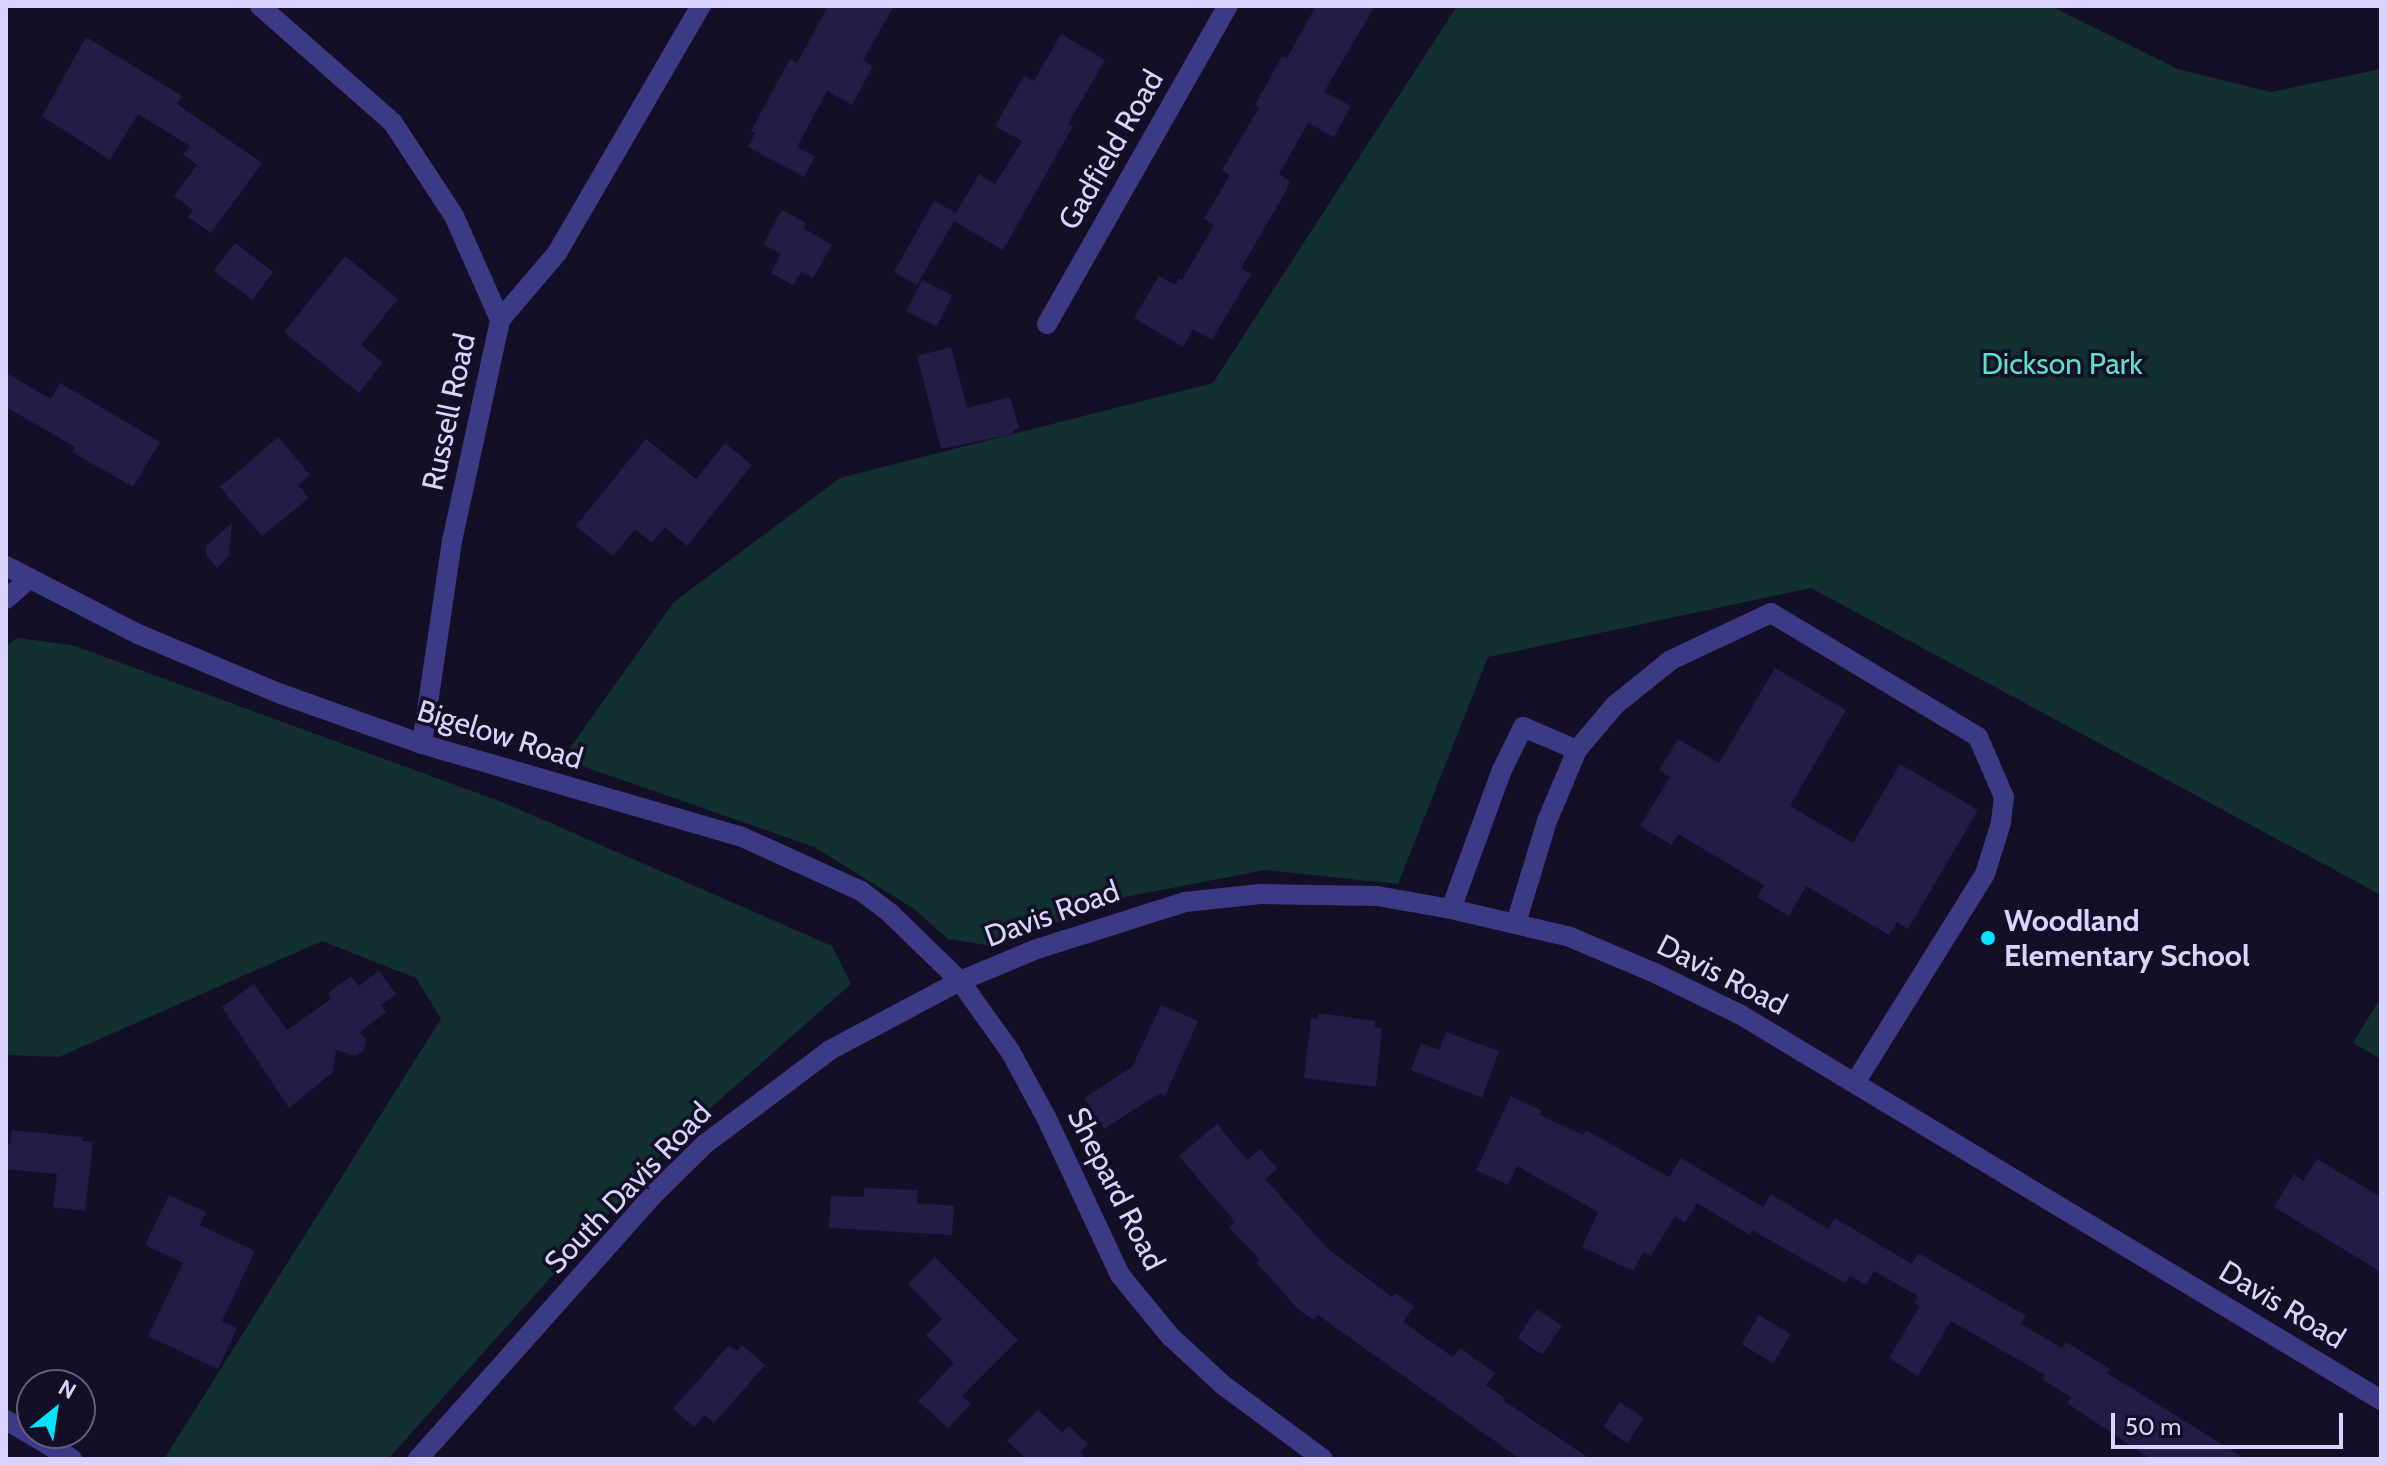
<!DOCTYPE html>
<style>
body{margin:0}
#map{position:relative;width:2387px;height:1465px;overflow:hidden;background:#130f26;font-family:Cabin,sans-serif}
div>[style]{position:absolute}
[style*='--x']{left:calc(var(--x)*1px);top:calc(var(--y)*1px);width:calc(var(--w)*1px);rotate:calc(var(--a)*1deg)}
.green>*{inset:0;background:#12302f}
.building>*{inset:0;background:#241b47;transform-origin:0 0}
.minor>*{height:20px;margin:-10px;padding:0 10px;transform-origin:10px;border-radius:10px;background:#3d3a85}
.dots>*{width:22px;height:22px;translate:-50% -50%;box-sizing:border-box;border:4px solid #130f26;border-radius:50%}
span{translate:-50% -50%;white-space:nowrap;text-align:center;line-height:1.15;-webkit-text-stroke:7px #130f26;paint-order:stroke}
.street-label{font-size:30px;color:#d9d4ff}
.park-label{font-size:30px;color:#5fe0c0}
.poi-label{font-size:30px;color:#d9d4ff;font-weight:700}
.left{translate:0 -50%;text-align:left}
.frame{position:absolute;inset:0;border:8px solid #d9d4ff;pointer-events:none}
.north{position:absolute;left:16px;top:1369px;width:80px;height:80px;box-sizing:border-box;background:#130f26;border:2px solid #625e7d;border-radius:50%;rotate:30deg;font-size:22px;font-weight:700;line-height:32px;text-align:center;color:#d9d4ff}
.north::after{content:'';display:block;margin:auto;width:28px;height:36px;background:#00e5ff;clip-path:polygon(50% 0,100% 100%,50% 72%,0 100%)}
.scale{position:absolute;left:2111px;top:1413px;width:232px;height:36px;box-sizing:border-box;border:4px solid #d9d4ff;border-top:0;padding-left:10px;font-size:24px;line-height:28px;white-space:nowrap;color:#d9d4ff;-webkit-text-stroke:6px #130f26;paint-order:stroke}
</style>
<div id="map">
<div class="green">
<div style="clip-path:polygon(1457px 6px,2051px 6px,2178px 69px,2271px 92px,2381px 69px,2381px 895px,1811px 588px,1488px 657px,1398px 884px,1265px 870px,1125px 897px,992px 946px,948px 939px,914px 909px,814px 847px,562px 759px,674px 602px,840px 478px,1213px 383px)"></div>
<div style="clip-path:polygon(17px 638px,72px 645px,502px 802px,832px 946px,851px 984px,673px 1141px,388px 1459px,164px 1459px,441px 1019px,416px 978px,322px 941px,59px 1057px,6px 1055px,6px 647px)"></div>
<div style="clip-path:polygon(2381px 997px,2381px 1059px,2353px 1043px)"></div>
</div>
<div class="building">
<div style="clip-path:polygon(828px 6px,894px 6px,863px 60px,873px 66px,852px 105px,827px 91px,797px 147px,815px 156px,804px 177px,748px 147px,755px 133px,751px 131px,790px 59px,797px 63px)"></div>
<div style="clip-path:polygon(1316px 6px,1375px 6px,1324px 92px,1351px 106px,1334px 137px,1308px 123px,1279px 174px,1290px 181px,1285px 193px,1241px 268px,1251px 274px,1212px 340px,1193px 329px,1183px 347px,1134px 318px,1159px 276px,1175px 285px,1179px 278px,1182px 280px,1214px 225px,1204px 219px,1230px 175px,1222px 170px,1259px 108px,1255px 105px,1282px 56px,1287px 58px)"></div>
<div style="clip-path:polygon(1061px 34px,1105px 60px,1068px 124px,1073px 126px,1003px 250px,954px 221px,917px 285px,894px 272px,934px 201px,956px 213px,979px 174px,995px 184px,1022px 141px,995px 126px,1024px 76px,1034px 81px)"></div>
<div style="clip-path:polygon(86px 37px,182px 96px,177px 104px,262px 163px,211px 233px,188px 217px,193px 210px,174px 196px,197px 165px,183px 154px,190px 146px,138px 114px,110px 160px,42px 116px)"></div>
<div style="clip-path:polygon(782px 210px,806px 223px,803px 228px,832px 245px,813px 278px,801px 272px,793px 285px,771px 273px,781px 254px,763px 244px)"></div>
<div style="left:235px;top:243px;width:48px;height:35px;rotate:37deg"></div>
<div style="clip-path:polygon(345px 256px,398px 299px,361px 345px,383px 362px,359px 393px,284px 332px)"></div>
<div style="left:922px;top:280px;width:34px;height:35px;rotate:27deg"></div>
<div style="clip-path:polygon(951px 347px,967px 408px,1010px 397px,1019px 428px,1013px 430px,1014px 434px,941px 449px,917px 356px)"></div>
<div style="clip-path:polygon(6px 373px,51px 399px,60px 383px,160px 442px,133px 487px,72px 452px,75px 447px,6px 407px)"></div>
<div style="clip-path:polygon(278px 437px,310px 475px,298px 485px,309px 498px,262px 536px,220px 487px)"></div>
<div style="clip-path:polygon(646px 439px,696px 479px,725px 443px,752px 465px,687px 546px,665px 527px,652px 543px,635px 529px,613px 556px,576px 526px)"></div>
<div style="clip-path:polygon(232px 523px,229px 556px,217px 568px,206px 555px,206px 546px)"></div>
<div style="clip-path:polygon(1775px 668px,1846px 710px,1790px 806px,1853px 843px,1900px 764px,1978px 810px,1908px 929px,1897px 922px,1889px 935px,1806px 886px,1789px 916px,1757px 897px,1764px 885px,1678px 834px,1672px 845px,1640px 826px,1670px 777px,1659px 770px,1678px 739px,1719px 763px)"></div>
<div style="clip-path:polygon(379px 971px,396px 994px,381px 1005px,386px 1012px,360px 1032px,366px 1039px,364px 1050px,355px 1056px,336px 1050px,333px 1072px,289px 1108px,222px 1007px,254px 984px,287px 1030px,331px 999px,328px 993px,351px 976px,359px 986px)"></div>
<div style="clip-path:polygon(1161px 1005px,1198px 1021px,1165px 1096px,1160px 1093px,1104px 1129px,1084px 1098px,1132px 1067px)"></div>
<div style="clip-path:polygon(1318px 1013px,1375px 1021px,1374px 1027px,1382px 1029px,1376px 1087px,1304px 1078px,1311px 1018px,1318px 1019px)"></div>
<div style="clip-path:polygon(1446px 1032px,1499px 1051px,1482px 1098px,1411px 1070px,1421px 1043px,1439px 1050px)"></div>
<div style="clip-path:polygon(1511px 1096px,1542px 1111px,1540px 1115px,1583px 1135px,1586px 1130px,1669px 1177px,1681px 1158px,1763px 1207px,1771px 1194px,1828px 1229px,1835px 1218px,1912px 1264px,1918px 1253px,2026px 1316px,2021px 1324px,2062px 1348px,2066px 1342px,2110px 1369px,2107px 1373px,2246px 1459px,2151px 1459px,2067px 1403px,2071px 1397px,2043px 1380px,2045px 1375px,1951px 1321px,1918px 1376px,1889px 1358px,1920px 1306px,1914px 1303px,1918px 1296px,1874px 1271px,1866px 1285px,1850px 1276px,1845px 1283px,1752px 1230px,1750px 1235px,1697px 1203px,1685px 1223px,1675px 1216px,1651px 1256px,1643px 1252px,1633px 1271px,1582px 1247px,1598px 1212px,1517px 1166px,1508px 1185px,1476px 1170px)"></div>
<div style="clip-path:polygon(1217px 1124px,1247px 1160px,1260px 1149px,1277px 1169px,1265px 1179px,1329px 1250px,1392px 1297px,1395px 1293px,1414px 1306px,1403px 1322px,1453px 1357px,1460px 1348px,1495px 1373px,1486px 1385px,1505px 1398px,1503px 1400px,1590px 1459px,1520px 1459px,1318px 1315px,1314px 1320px,1297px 1308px,1257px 1263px,1260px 1260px,1229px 1227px,1235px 1222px,1179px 1156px)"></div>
<div style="clip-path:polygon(12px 1130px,82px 1137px,82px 1141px,93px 1142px,85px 1211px,53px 1207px,57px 1174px,6px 1169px,6px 1143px,10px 1144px)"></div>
<div style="clip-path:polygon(2317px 1159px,2381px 1197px,2381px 1272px,2274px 1207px,2294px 1174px,2303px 1181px)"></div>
<div style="clip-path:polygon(864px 1188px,918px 1190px,917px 1203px,954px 1206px,952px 1235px,829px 1228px,831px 1196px,864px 1197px)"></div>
<div style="clip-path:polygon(169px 1195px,206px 1212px,200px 1225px,255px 1251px,222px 1321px,237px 1328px,218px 1369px,148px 1336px,183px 1263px,145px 1245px)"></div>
<div style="clip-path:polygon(935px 1257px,1018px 1340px,962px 1396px,971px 1404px,948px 1428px,918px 1401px,954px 1363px,926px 1335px,942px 1319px,908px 1284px)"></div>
<div style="left:1537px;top:1309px;width:30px;height:35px;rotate:34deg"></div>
<div style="left:1759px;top:1315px;width:37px;height:34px;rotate:31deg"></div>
<div style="clip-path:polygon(729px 1345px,737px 1351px,742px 1345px,765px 1365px,714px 1423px,704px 1415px,694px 1427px,673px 1409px)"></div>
<div style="left:1620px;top:1402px;width:29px;height:30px;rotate:34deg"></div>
<div style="clip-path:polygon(1038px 1410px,1062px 1433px,1069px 1426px,1088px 1444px,1080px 1452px,1087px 1459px,1026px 1459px,1007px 1441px)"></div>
</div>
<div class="minor">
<div style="--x:260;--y:6;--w:177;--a:41.3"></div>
<div style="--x:393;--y:123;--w:111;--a:56.7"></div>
<div style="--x:454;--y:216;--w:114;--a:66.1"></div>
<div style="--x:1047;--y:324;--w:366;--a:-60.4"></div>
<div style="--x:6;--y:566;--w:148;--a:27.3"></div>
<div style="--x:138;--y:634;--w:155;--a:22.8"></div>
<div style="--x:281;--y:694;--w:150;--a:19.5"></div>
<div style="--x:422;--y:744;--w:333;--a:16.2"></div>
<div style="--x:742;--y:837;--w:131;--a:24.4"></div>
<div style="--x:861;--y:891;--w:38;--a:37"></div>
<div style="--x:891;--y:914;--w:96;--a:44.2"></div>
<div style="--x:960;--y:981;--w:86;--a:54.5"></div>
<div style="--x:1010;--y:1051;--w:75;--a:61.4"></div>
<div style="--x:1046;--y:1117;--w:174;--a:64.9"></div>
<div style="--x:1120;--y:1275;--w:79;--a:50.7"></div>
<div style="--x:1170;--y:1336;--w:72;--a:42.8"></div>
<div style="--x:1223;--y:1385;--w:124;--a:36.5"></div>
<div style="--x:6;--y:599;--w:30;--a:-41"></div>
<div style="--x:422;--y:744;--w:205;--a:-81.6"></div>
<div style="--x:452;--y:541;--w:226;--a:-77.7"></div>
<div style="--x:500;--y:320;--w:88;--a:-49.6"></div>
<div style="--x:557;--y:253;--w:286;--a:-59.8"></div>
<div style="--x:1451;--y:909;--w:146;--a:-69.9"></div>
<div style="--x:1501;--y:772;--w:50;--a:-63.9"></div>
<div style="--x:1523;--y:727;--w:59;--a:23.1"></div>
<div style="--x:1516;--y:923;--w:107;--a:-73.1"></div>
<div style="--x:1547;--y:821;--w:77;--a:-67.1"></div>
<div style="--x:1577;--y:750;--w:59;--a:-49.8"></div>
<div style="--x:1615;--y:705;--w:72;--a:-38.8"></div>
<div style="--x:1671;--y:660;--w:110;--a:-25.2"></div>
<div style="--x:1771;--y:613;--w:241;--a:30.9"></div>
<div style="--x:1978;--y:737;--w:65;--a:66.6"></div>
<div style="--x:2004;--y:797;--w:26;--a:97"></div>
<div style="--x:2001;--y:823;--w:53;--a:107.4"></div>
<div style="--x:1985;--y:874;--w:246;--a:121.9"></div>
<div style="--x:6;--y:1420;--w:77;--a:30.6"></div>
<div style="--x:418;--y:1459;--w:353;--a:-48.3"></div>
<div style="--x:653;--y:1195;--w:73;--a:-44.4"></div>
<div style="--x:705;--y:1144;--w:156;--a:-36.9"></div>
<div style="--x:830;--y:1050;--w:147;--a:-28"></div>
<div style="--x:960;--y:981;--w:83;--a:-22.6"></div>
<div style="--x:1037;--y:949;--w:155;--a:-17.6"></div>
<div style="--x:1185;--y:902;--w:76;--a:-6"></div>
<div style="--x:1261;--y:894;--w:116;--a:1"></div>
<div style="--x:1377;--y:896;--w:75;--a:10"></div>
<div style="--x:1451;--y:909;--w:122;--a:13.2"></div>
<div style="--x:1570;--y:937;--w:95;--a:23"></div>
<div style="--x:1657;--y:974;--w:93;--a:26"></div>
<div style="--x:1741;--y:1015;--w:747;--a:31.03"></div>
</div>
<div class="dots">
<div style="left:1988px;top:938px;background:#00e5ff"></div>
</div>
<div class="street-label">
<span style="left:1111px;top:150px;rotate:-60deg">Gadfield Road</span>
<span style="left:449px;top:412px;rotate:-78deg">Russell Road</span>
<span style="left:500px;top:735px;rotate:17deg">Bigelow Road</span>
<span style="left:1052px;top:914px;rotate:-20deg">Davis Road</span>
<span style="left:1722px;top:975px;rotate:27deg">Davis Road</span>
<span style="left:628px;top:1188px;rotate:-46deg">South Davis Road</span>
<span style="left:1116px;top:1189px;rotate:63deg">Shepard Road</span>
<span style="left:2282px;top:1305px;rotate:31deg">Davis Road</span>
</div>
<div class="park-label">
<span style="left:2062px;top:364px">Dickson Park</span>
</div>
<div class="poi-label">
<span class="left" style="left:2004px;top:938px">Woodland<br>Elementary School</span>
</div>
<div class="frame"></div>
<div class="north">N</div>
<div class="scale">50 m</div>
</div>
